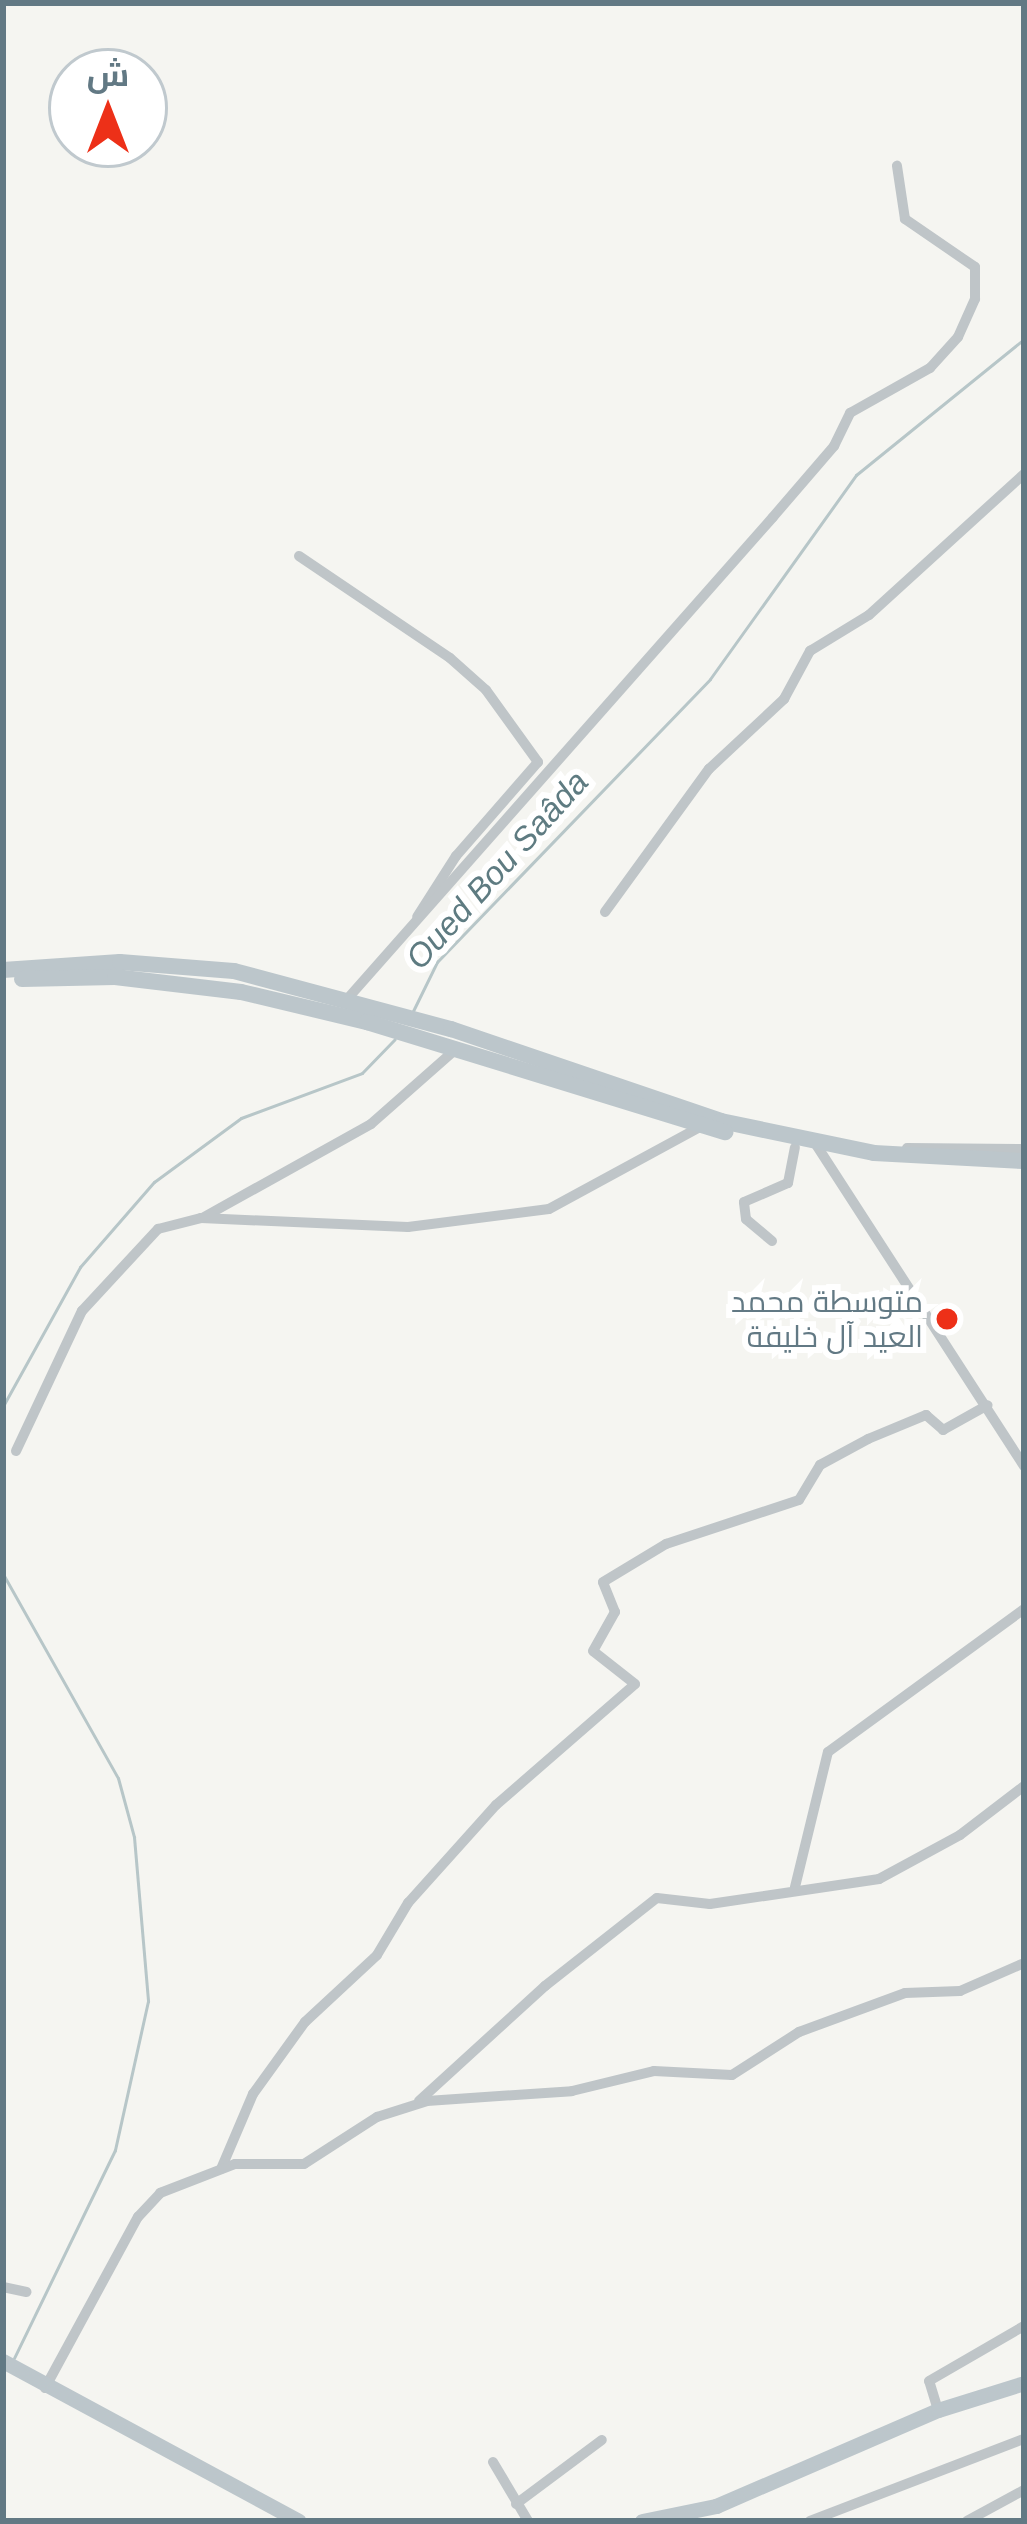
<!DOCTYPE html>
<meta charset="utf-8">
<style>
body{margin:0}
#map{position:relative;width:1027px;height:2524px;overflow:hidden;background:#f5f5f1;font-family:Helvetica,Cairo,sans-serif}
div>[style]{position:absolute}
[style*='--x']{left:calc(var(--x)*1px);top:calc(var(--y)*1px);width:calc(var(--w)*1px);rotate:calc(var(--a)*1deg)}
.stream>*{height:3px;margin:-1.5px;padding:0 1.5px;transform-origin:1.5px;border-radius:1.5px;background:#b7c6c8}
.minor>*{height:10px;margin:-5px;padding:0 5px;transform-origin:5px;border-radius:5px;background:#bfc5c8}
.secondary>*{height:15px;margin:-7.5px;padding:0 7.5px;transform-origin:7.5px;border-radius:7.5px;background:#bcc6cb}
.primary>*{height:16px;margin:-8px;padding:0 8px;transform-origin:8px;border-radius:8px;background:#bcc6cb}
.dots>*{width:33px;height:33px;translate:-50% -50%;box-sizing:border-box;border:6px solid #fff;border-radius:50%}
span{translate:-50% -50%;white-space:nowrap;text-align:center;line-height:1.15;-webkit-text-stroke:12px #fff;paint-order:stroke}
.poi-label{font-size:30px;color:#627984}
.right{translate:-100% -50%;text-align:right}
.water-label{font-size:33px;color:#5e7b81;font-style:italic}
.frame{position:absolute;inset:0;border:6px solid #627984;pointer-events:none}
.north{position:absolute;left:48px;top:48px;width:120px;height:120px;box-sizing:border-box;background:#fff;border:3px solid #c0c9ce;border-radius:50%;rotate:0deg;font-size:33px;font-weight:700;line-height:48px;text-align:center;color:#627984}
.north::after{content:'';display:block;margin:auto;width:42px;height:54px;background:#ed3018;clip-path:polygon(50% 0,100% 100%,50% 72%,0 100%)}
</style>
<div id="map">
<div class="stream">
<div style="--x:413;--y:1011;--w:55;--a:-63.9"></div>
<div style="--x:437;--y:962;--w:393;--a:-46"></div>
<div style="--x:710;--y:679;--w:251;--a:-54.4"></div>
<div style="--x:856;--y:475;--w:216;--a:-39"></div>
<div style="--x:3;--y:1406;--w:159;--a:-61"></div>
<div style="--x:80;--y:1267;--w:113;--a:-49"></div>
<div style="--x:154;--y:1182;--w:108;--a:-36.3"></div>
<div style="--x:241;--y:1118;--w:129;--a:-20.4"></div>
<div style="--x:362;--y:1073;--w:47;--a:-45.9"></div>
<div style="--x:3;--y:1574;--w:234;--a:60.6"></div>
<div style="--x:118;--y:1778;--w:61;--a:74.8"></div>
<div style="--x:134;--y:1837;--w:165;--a:85.1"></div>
<div style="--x:148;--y:2001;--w:153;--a:102.5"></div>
<div style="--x:115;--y:2150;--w:231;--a:115.9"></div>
</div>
<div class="minor">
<div style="--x:299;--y:556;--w:182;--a:34"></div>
<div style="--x:450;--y:658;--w:48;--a:41.6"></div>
<div style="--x:486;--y:690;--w:89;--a:54.2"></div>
<div style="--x:538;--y:762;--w:125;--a:131.1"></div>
<div style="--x:456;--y:856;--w:72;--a:122.6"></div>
<div style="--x:605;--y:912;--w:177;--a:-54"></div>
<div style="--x:709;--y:769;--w:103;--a:-43"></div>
<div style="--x:784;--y:699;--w:55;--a:-61.6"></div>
<div style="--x:810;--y:651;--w:69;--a:-31.4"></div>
<div style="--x:869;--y:615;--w:210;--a:-42.3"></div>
<div style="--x:349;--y:997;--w:640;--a:-48.54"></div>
<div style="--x:773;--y:517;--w:94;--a:-49.3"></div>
<div style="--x:834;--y:446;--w:37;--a:-64"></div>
<div style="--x:850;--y:413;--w:92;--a:-29.4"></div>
<div style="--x:930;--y:368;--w:42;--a:-47.9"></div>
<div style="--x:958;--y:337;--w:42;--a:-65.9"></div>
<div style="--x:975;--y:299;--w:32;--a:-90"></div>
<div style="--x:975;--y:267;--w:85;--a:-145.6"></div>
<div style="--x:905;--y:219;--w:54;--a:-98.6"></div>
<div style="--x:815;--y:1143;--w:385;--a:57.1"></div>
<div style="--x:907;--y:1148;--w:117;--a:0.5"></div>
<div style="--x:204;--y:1217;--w:191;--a:-29.1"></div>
<div style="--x:371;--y:1124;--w:113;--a:-41.4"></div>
<div style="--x:772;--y:1241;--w:34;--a:-140"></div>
<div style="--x:746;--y:1219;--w:17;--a:-97"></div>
<div style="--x:744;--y:1202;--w:48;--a:-23.4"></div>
<div style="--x:788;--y:1183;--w:36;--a:-79"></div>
<div style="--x:16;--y:1451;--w:155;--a:-64.8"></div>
<div style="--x:82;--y:1311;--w:112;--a:-47.2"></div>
<div style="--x:158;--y:1229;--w:44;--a:-14.3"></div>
<div style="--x:201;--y:1218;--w:207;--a:2.5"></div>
<div style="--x:408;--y:1227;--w:142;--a:-7.3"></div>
<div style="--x:549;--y:1209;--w:172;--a:-28.5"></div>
<div style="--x:795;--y:1887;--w:139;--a:-76.3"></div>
<div style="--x:828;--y:1752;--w:243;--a:-36.1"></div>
<div style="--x:419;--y:2101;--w:171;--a:-42.4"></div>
<div style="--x:545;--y:1986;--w:142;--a:-38.2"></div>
<div style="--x:657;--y:1898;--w:53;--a:6.5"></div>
<div style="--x:710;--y:1904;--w:171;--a:-8.4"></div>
<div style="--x:879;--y:1879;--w:92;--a:-28.5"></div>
<div style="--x:960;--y:1835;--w:81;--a:-37.4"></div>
<div style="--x:221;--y:2169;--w:82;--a:-66.9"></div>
<div style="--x:253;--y:2094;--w:89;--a:-54.2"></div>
<div style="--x:305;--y:2022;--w:98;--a:-42.9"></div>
<div style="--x:377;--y:1955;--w:61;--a:-59.2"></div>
<div style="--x:408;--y:1903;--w:132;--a:-48.1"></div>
<div style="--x:496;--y:1805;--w:184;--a:-41"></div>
<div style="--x:635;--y:1684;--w:53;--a:-141.8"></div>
<div style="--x:593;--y:1651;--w:45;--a:-60.6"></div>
<div style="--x:615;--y:1612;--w:32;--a:-112"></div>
<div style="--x:603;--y:1582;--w:74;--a:-31.1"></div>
<div style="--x:666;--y:1544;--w:140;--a:-18.3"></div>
<div style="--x:799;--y:1500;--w:41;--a:-59"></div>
<div style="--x:820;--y:1465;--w:55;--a:-28.4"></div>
<div style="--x:868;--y:1439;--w:63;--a:-22.5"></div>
<div style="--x:926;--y:1415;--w:23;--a:41"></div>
<div style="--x:943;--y:1430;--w:51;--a:-29.1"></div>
<div style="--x:3;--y:2287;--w:24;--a:12"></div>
<div style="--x:45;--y:2388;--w:195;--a:-61.5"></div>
<div style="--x:138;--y:2217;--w:33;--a:-47"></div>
<div style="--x:160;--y:2193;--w:80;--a:-21.1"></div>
<div style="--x:235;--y:2164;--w:69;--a:0"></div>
<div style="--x:304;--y:2164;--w:87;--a:-32.8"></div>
<div style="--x:377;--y:2117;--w:52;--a:-17.7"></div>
<div style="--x:427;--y:2101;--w:145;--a:-3.9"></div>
<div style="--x:572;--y:2091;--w:84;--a:-13.7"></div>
<div style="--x:654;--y:2071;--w:78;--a:2.9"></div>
<div style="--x:732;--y:2075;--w:80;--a:-32.7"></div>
<div style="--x:799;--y:2032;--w:113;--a:-20.2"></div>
<div style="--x:905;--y:1993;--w:55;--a:-2.1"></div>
<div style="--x:960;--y:1991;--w:70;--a:-23.6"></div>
<div style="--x:938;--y:2410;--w:30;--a:-107"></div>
<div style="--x:929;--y:2381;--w:110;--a:-30.1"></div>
<div style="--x:493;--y:2462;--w:69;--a:59.3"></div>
<div style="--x:516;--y:2504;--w:107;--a:-36.7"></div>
<div style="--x:810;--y:2521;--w:229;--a:-21"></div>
<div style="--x:967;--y:2521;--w:65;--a:-28.5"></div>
</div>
<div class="secondary">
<div style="--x:3;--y:2361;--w:336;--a:28.4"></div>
<div style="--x:642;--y:2521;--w:76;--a:-11.5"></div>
<div style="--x:716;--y:2506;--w:242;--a:-23.4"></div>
<div style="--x:938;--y:2410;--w:90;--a:-17.4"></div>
</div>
<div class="primary">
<div style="--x:3;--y:970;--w:117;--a:-3.9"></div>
<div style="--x:120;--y:962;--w:114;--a:4.5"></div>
<div style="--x:234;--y:971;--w:225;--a:15"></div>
<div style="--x:451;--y:1029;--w:285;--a:18.8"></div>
<div style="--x:721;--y:1121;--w:156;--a:11.8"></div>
<div style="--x:874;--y:1153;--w:150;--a:3.1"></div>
<div style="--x:22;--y:979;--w:93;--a:-1.2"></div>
<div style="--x:115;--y:977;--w:127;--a:6.8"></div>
<div style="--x:241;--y:992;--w:130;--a:13.4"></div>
<div style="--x:367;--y:1022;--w:375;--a:17.1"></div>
</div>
<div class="dots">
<div style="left:947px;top:1319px;background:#ed3018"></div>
</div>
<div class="poi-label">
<span class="right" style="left:923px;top:1319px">متوسطة محمد<br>العيد آل خليفة</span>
</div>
<div class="water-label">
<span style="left:497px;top:870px;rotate:-48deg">Oued Bou Saâda</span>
</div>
<div class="frame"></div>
<div class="north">ش</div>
</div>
